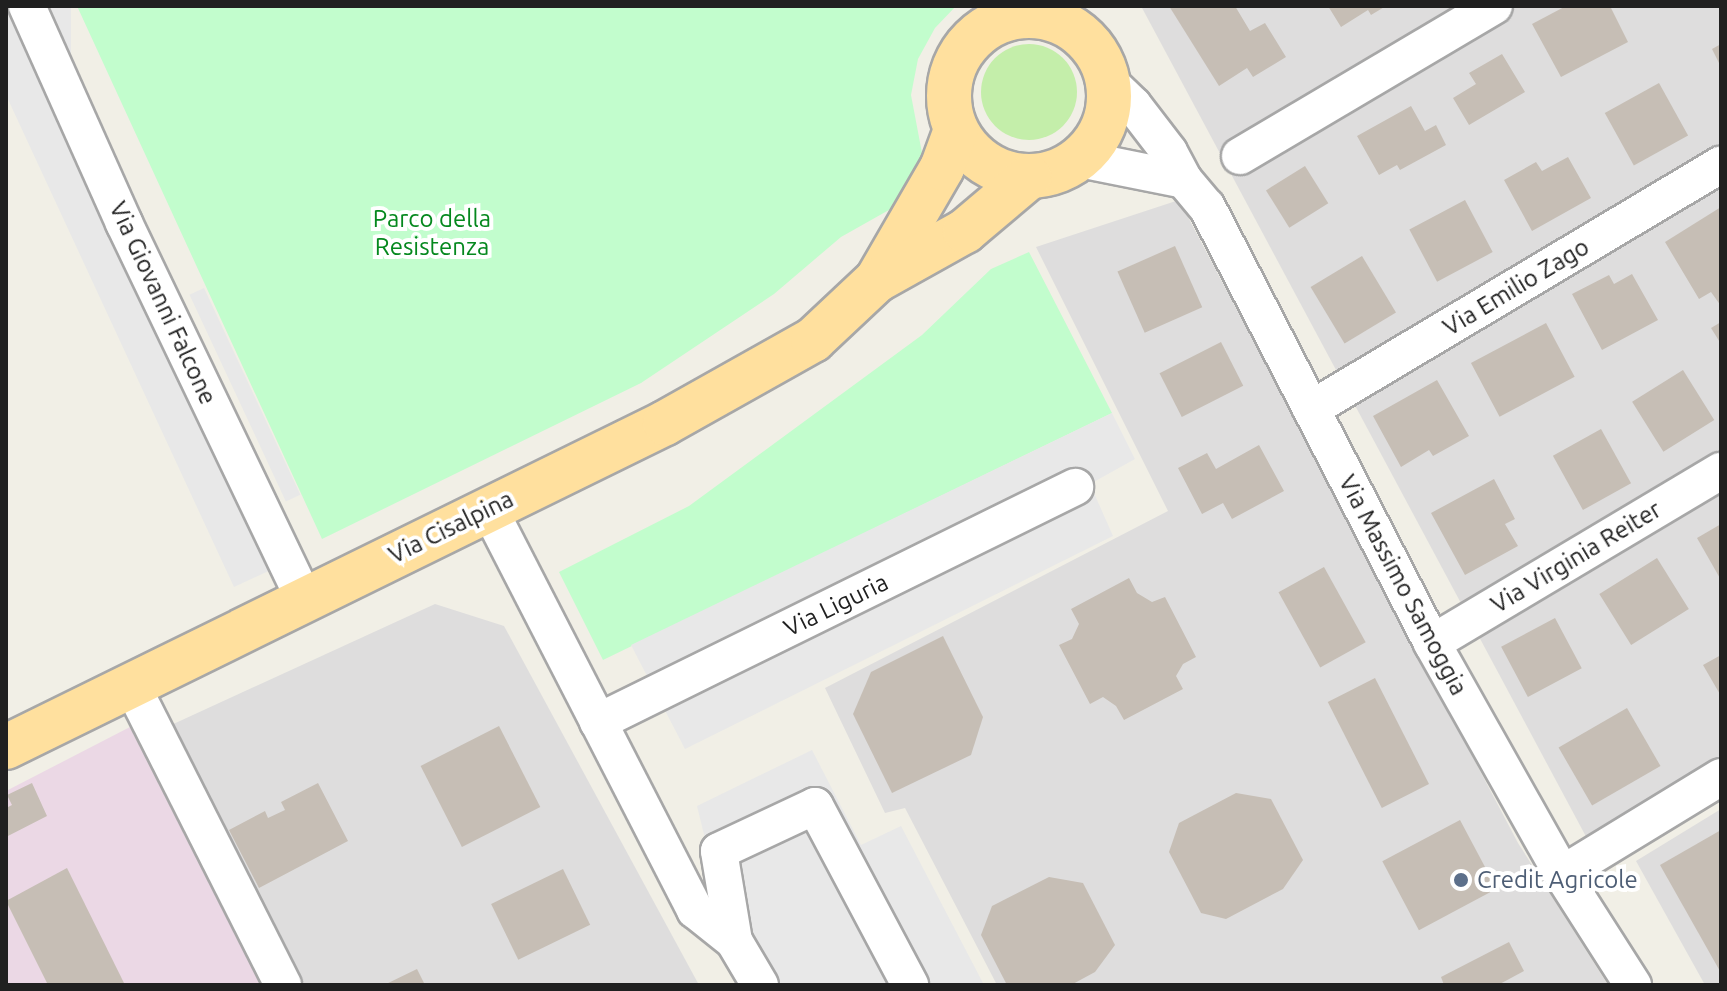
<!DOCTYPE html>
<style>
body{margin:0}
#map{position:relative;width:1727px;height:991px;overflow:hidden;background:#f1efe6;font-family:Ubuntu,sans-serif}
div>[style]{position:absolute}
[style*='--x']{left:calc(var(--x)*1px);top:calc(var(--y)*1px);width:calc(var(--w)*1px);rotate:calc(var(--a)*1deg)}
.residential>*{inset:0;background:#dedddd}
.industrial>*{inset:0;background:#ebd8e5}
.grass>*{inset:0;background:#c4eeaa}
.round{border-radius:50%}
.park>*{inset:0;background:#c2fdcd}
.parking>*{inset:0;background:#e8e8e8;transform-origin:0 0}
.building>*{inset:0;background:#c6beb5;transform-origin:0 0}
.roads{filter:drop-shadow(2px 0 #a7a7a7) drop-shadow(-2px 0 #a7a7a7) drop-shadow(0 2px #a7a7a7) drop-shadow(0 -2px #a7a7a7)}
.minor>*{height:36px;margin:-18px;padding:0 18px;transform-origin:18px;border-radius:18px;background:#fff}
.major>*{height:44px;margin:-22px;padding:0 22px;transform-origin:22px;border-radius:22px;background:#ffe09e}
.major>.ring{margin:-22px;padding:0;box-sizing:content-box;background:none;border:44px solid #ffe09e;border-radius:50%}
.dots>*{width:22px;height:22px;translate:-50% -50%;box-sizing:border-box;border:4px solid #fff;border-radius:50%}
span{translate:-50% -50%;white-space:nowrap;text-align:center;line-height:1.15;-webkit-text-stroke:8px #fff;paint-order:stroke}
.park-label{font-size:24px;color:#05881e}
.street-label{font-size:24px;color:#202020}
.service-label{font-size:24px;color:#4e5e75}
.left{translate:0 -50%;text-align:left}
.frame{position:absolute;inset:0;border:8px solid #202020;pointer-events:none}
</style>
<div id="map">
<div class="residential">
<div style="clip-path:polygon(1141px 6px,1721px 6px,1721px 796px,1605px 872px)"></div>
<div style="clip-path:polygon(1179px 200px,1518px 843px,1608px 985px,997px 985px,905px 808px,885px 813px,825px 688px,1168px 511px,1036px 247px)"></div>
<div style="clip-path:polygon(435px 604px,504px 626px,699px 985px,297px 985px,169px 726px)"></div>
<div style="clip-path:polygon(1721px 809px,1721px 985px,1705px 985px,1636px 861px)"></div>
</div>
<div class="industrial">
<div style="clip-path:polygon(130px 727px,263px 985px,6px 985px,6px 791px)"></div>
</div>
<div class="grass">
<div class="round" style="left:981px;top:44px;width:96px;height:96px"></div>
</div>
<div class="park">
<div style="clip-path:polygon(77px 6px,956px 6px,935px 28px,918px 59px,911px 95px,922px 153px,916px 174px,896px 206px,841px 237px,774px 294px,641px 383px,322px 539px)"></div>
<div style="clip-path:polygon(1029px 252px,1112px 413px,603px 660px,559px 572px,689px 506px,922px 335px,991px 269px)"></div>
</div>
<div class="parking">
<div style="clip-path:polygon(6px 6px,16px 6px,273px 569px,234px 587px,6px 95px)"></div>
<div style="left:51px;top:6px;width:20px;height:162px"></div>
<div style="left:204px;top:288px;width:228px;height:16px;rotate:65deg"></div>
<div style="clip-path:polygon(1112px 413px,1135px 459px,1090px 484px,1113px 536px,685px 749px,631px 645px)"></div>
<div style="clip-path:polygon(812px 750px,861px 845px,901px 826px,984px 985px,741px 985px,697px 806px)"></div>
</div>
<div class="building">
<div style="clip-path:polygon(1169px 6px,1235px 6px,1250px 31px,1265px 23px,1286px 57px,1253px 77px,1247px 68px,1219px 86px)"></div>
<div style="clip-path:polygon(1328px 6px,1386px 6px,1371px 15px,1368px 10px,1341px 27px)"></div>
<div style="clip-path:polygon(1566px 6px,1610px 6px,1628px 42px,1561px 77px,1532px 24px)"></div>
<div style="clip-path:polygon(1721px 44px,1721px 67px,1712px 49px)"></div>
<div style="clip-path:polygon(1502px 54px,1525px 92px,1469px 125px,1453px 98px,1476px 84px,1469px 73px)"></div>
<div style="left:1659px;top:83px;width:60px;height:62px;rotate:61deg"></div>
<div style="clip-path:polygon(1411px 106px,1425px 131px,1436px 125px,1446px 145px,1400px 170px,1397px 165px,1379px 175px,1357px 136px)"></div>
<div style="clip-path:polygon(1568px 157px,1591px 198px,1532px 231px,1504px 180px,1536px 162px,1542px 171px)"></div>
<div style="left:1305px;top:166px;width:44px;height:46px;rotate:58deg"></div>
<div style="left:1465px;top:200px;width:59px;height:63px;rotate:62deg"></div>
<div style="clip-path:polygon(1721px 207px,1721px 306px,1711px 292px,1699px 299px,1665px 242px)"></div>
<div style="left:1175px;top:246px;width:67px;height:63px;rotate:66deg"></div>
<div style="left:1362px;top:256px;width:66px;height:60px;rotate:59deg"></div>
<div style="clip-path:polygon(1632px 274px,1658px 320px,1602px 350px,1572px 294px,1609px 275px,1614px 284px)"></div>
<div style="clip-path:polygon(1721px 322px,1721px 344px,1711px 328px)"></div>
<div style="left:1546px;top:323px;width:61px;height:85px;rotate:62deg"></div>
<div style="left:1221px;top:342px;width:49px;height:69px;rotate:63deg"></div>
<div style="left:1683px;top:370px;width:59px;height:60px;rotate:58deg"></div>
<div style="clip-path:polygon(1437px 380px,1469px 436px,1433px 456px,1429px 450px,1401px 467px,1373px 416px)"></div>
<div style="left:1601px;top:429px;width:62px;height:55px;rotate:61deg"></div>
<div style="clip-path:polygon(1259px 445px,1284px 491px,1232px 519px,1223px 503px,1202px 514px,1178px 468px,1207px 453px,1216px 469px)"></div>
<div style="clip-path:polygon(1494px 479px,1515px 519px,1505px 524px,1518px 546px,1465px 575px,1431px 513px)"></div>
<div style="clip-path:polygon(1721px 524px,1721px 580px,1697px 538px)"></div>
<div style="left:1657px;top:558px;width:60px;height:68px;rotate:58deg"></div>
<div style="left:1324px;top:567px;width:86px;height:52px;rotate:61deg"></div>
<div style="clip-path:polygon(1129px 578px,1137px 593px,1152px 602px,1165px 597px,1196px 657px,1183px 664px,1176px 676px,1183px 689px,1124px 720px,1116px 706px,1103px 697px,1090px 704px,1059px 645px,1072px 639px,1079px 624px,1071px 609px)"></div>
<div style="left:1555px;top:618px;width:57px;height:61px;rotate:62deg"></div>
<div style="clip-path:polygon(943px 636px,983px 717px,971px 755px,892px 793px,853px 714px,871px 672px)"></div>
<div style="clip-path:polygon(1721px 655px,1721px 696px,1703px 665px)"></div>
<div style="left:1375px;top:678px;width:119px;height:53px;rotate:63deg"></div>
<div style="left:1627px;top:708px;width:67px;height:79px;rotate:60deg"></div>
<div style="left:499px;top:726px;width:91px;height:88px;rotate:63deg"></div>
<div style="clip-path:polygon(32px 783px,47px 816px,6px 837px,6px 808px,12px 805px,7px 795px)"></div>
<div style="clip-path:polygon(318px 783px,348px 841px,259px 888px,229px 830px,265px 811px,268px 818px,285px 810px,281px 802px)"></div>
<div style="clip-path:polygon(1236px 793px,1271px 799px,1303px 860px,1283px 889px,1226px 919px,1201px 913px,1169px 852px,1179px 823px)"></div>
<div style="left:1460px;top:820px;width:78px;height:88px;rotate:62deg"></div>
<div style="clip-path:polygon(1721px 830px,1721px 973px,1660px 865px)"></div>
<div style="clip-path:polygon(67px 868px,125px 985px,48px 985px,6px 901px)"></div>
<div style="left:563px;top:869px;width:62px;height:80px;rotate:64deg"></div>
<div style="clip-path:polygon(1049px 877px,1083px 883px,1115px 945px,1095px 972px,1071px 985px,1007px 985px,981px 935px,992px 906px)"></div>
<div style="clip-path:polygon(1509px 942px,1524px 971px,1498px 985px,1444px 985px,1441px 977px)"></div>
<div style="clip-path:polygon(417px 969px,425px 985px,384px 985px)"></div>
</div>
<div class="roads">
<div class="minor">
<div style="--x:27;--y:6;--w:238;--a:65.9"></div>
<div style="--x:124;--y:223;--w:416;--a:64.4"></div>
<div style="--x:1108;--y:81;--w:35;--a:44"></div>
<div style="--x:1133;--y:105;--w:59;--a:52.5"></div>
<div style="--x:1169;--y:152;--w:32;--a:62"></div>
<div style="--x:1184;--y:180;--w:35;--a:50"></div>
<div style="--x:1207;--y:207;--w:491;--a:62.7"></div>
<div style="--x:1432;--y:643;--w:265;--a:60.6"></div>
<div style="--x:1562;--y:874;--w:132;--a:57.4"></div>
<div style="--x:1240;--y:156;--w:295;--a:-30.6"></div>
<div style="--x:1080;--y:159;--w:106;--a:11.4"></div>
<div style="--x:1311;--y:409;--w:477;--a:-30.8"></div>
<div style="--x:489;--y:509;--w:451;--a:62.8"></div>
<div style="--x:695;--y:910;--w:50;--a:38.5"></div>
<div style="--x:734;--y:941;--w:51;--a:59.4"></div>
<div style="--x:1432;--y:643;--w:336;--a:-30.8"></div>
<div style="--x:131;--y:684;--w:337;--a:63.2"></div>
<div style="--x:598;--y:722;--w:532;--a:-26.23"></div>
<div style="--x:1562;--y:874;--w:186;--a:-31.4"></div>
<div style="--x:734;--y:941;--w:91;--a:-99.5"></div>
<div style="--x:719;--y:851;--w:106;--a:-25.1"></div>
<div style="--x:815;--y:806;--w:203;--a:62"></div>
</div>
<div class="major">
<div class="ring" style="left:949px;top:16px;width:116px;height:116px"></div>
<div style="--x:877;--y:280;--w:129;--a:-59.9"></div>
<div style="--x:942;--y:168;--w:40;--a:-69.8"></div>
<div style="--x:6;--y:747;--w:734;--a:-26.18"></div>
<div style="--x:665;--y:423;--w:170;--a:-29.3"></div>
<div style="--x:813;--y:340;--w:88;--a:-43.2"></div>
<div style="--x:877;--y:280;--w:101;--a:-29.1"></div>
<div style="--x:965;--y:231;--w:84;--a:-40.2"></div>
</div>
</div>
<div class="dots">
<div style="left:1461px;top:880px;background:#5c6f8a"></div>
</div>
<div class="park-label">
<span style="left:432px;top:233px">Parco della<br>Resistenza</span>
</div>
<div class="street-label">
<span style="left:1516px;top:287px;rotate:-31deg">Via Emilio Zago</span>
<span style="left:163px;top:303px;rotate:65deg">Via Giovanni Falcone</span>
<span style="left:451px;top:527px;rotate:-26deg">Via Cisalpina</span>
<span style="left:1576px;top:557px;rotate:-31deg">Via Virginia Reiter</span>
<span style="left:1403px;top:585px;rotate:62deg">Via Massimo Samoggia</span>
<span style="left:836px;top:605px;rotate:-26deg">Via Liguria</span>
</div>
<div class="service-label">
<span class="left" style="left:1477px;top:880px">Credit Agricole</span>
</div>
<div class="frame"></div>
</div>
